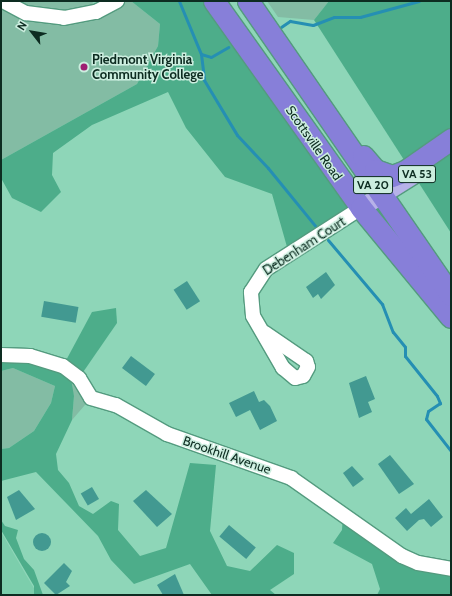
<!DOCTYPE html>
<style>
body{margin:0}
#map{position:relative;width:452px;height:596px;overflow:hidden;background:#8ed6b8;font-family:Cabin,sans-serif}
div>[style]{position:absolute}
[style*='--x']{left:calc(var(--x)*1px);top:calc(var(--y)*1px);width:calc(var(--w)*1px);rotate:calc(var(--a)*1deg)}
.built>*{inset:0;background:#7cceac}
.green>*{inset:0;background:#83bca4}
.forest>*{inset:0;background:#4dad8a}
.stream>*{height:3px;margin:-1.5px;padding:0 1.5px;transform-origin:1.5px;border-radius:1.5px;background:#258fb3}
.building>*{inset:0;background:#429991;transform-origin:0 0}
.round{border-radius:50%}
.roads{filter:drop-shadow(1px 0 #549b7f) drop-shadow(-1px 0 #549b7f) drop-shadow(0 1px #549b7f) drop-shadow(0 -1px #549b7f)}
.minor>*{height:14px;margin:-7px;padding:0 7px;transform-origin:7px;border-radius:7px;background:#fff}
.major>*{height:18px;margin:-9px;padding:0 9px;transform-origin:9px;border-radius:9px;background:#b7b2e8}
.highway>*{height:21px;margin:-10.5px;padding:0 10.5px;transform-origin:10.5px;border-radius:10.5px;background:#877fd9}
.dots>*{width:11px;height:11px;translate:-50% -50%;box-sizing:border-box;border:2px solid #cceedf;border-radius:50%}
span{translate:-50% -50%;white-space:nowrap;text-align:center;line-height:1.15;-webkit-text-stroke:3px #cceedf;paint-order:stroke}
.shield-label span{padding:1px 3px;background:#cceedf;border:1px solid;border-radius:3px;-webkit-text-stroke-width:0}
.shield-label{font-size:12px;color:#0d2c21;font-weight:700}
.poi-label{font-size:13px;color:#0d2c21;font-weight:700}
.left{translate:0 -50%;text-align:left}
.street-label{font-size:13px;color:#0d2c21}
.frame{position:absolute;inset:0;border:2px solid #0d2c21;pointer-events:none}
.north{position:absolute;left:12px;top:12px;width:40px;height:40px;-webkit-text-stroke:3px #cceedf;paint-order:stroke;rotate:301deg;font-size:11px;font-weight:700;line-height:16px;text-align:center;color:#0d2c21}
.north::after{content:'';display:block;margin:auto;width:14px;height:18px;background:#0d2c21;clip-path:polygon(50% 0,100% 100%,50% 72%,0 100%)}
</style>
<div id="map">
<div class="built">
<div style="clip-path:polygon(1px 532px,26px 575px,38px 595px,1px 595px)"></div>
</div>
<div class="green">
<div style="clip-path:polygon(1px 1px,92px 1px,97px 12px,117px 1px,131px 1px,160px 24px,158px 46px,137px 84px,1px 160px)"></div>
<div style="clip-path:polygon(267px 1px,329px 1px,314px 20px,278px 17px)"></div>
<div style="clip-path:polygon(62px 366px,91px 398px,72px 420px,74px 396px)"></div>
<div style="clip-path:polygon(13px 368px,55px 386px,51px 403px,34px 431px,9px 448px,1px 449px,1px 371px)"></div>
</div>
<div class="forest">
<div style="clip-path:polygon(131px 1px,214px 1px,361px 208px,289px 254px,272px 194px,225px 177px,186px 128px,168px 92px,92px 125px,53px 153px,52px 175px,61px 192px,41px 212px,12px 198px,1px 178px,1px 160px,137px 84px,158px 46px,160px 24px)"></div>
<div style="clip-path:polygon(329px 1px,451px 1px,451px 233px,314px 20px)"></div>
<div style="clip-path:polygon(116px 308px,117px 323px,79px 378px,63px 366px,92px 312px)"></div>
<div style="clip-path:polygon(1px 361px,45px 362px,71px 379px,74px 396px,72px 420px,56px 454px,58px 470px,69px 483px,79px 506px,93px 514px,111px 501px,119px 504px,118px 530px,140px 556px,166px 548px,190px 463px,216px 465px,210px 531px,227px 566px,250px 571px,277px 545px,294px 553px,294px 574px,270px 590px,276px 595px,212px 595px,190px 564px,134px 584px,111px 560px,98px 536px,36px 472px,1px 481px,1px 449px,9px 448px,34px 431px,51px 403px,55px 386px,13px 368px,1px 371px)"></div>
<div style="clip-path:polygon(343px 513px,377px 538px,451px 569px,451px 595px,377px 595px,380px 589px,372px 564px,333px 543px,342px 530px)"></div>
<div style="clip-path:polygon(1px 520px,5px 526px,18px 530px,16px 538px,24px 559px,34px 570px,43px 595px,34px 595px,34px 586px,1px 530px)"></div>
</div>
<div class="stream">
<div style="--x:179;--y:1;--w:57;--a:67.5"></div>
<div style="--x:201;--y:54;--w:26;--a:83"></div>
<div style="--x:204;--y:80;--w:64;--a:59"></div>
<div style="--x:237;--y:135;--w:45;--a:46.8"></div>
<div style="--x:268;--y:168;--w:77;--a:50.8"></div>
<div style="--x:281;--y:27;--w:11;--a:-34"></div>
<div style="--x:290;--y:21;--w:23;--a:10"></div>
<div style="--x:313;--y:25;--w:22;--a:-21"></div>
<div style="--x:334;--y:17;--w:26;--a:0"></div>
<div style="--x:360;--y:17;--w:61;--a:-15.2"></div>
<div style="--x:201;--y:54;--w:10;--a:17"></div>
<div style="--x:211;--y:57;--w:20;--a:-30"></div>
<div style="--x:328;--y:240;--w:84;--a:49.8"></div>
<div style="--x:382;--y:304;--w:30;--a:69"></div>
<div style="--x:393;--y:332;--w:19;--a:51"></div>
<div style="--x:405;--y:347;--w:9;--a:90"></div>
<div style="--x:405;--y:356;--w:51;--a:51.3"></div>
<div style="--x:437;--y:396;--w:8;--a:67"></div>
<div style="--x:440;--y:403;--w:14;--a:146"></div>
<div style="--x:428;--y:411;--w:8;--a:104"></div>
<div style="--x:426;--y:419;--w:41;--a:52"></div>
</div>
<div class="building">
<div style="clip-path:polygon(326px 272px,335px 285px,321px 299px,318px 294px,313px 298px,306px 287px)"></div>
<div style="left:187px;top:281px;width:24px;height:16px;rotate:57deg"></div>
<div style="left:44px;top:301px;width:35px;height:16px;rotate:10deg"></div>
<div style="left:131px;top:356px;width:30px;height:15px;rotate:37deg"></div>
<div style="clip-path:polygon(366px 376px,375px 399px,368px 402px,372px 412px,359px 418px,349px 383px)"></div>
<div style="clip-path:polygon(254px 391px,259px 402px,264px 400px,270px 406px,277px 421px,260px 430px,250px 410px,236px 417px,229px 403px)"></div>
<div style="clip-path:polygon(390px 455px,414px 484px,399px 494px,378px 464px)"></div>
<div style="clip-path:polygon(352px 466px,364px 479px,353px 487px,343px 473px)"></div>
<div style="left:92px;top:487px;width:14px;height:13px;rotate:60deg"></div>
<div style="clip-path:polygon(19px 490px,35px 509px,16px 520px,7px 497px)"></div>
<div style="clip-path:polygon(146px 490px,172px 514px,157px 527px,133px 501px)"></div>
<div style="clip-path:polygon(429px 499px,443px 517px,431px 527px,424px 519px,419px 520px,407px 531px,395px 518px,406px 508px,411px 514px)"></div>
<div style="left:229px;top:525px;width:35px;height:15px;rotate:40deg"></div>
<div class="round" style="left:33px;top:533px;width:18px;height:18px"></div>
<div style="clip-path:polygon(64px 563px,72px 571px,66px 582px,70px 586px,56px 595px,44px 583px)"></div>
<div style="clip-path:polygon(175px 574px,184px 595px,163px 595px,157px 585px)"></div>
</div>
<div class="roads">
<div class="minor">
<div style="--x:3;--y:1;--w:26;--a:28"></div>
<div style="--x:26;--y:13;--w:38;--a:7"></div>
<div style="--x:64;--y:18;--w:33;--a:-11"></div>
<div style="--x:96;--y:12;--w:24;--a:-28"></div>
<div style="--x:265;--y:333;--w:50;--a:34.3"></div>
<div style="--x:306;--y:361;--w:6;--a:72"></div>
<div style="--x:308;--y:367;--w:10;--a:119"></div>
<div style="--x:303;--y:376;--w:8;--a:166"></div>
<div style="--x:295;--y:378;--w:16;--a:-140"></div>
<div style="--x:283;--y:368;--w:60;--a:-120"></div>
<div style="--x:253;--y:316;--w:24;--a:-95"></div>
<div style="--x:251;--y:292;--w:27;--a:-57"></div>
<div style="--x:266;--y:269;--w:113;--a:-32.7"></div>
<div style="--x:1;--y:355;--w:29;--a:2"></div>
<div style="--x:30;--y:356;--w:34;--a:17"></div>
<div style="--x:63;--y:366;--w:20;--a:37"></div>
<div style="--x:79;--y:378;--w:23;--a:59"></div>
<div style="--x:91;--y:398;--w:26;--a:16"></div>
<div style="--x:116;--y:405;--w:59;--a:29.6"></div>
<div style="--x:167;--y:434;--w:132;--a:19.5"></div>
<div style="--x:291;--y:478;--w:136;--a:35.1"></div>
<div style="--x:402;--y:556;--w:17;--a:24"></div>
<div style="--x:418;--y:563;--w:34;--a:10"></div>
</div>
<div class="major">
<div style="--x:361;--y:208;--w:73;--a:-32.2"></div>
</div>
<div class="highway">
<div style="--x:214;--y:1;--w:254;--a:54.6"></div>
<div style="--x:361;--y:208;--w:141;--a:50.5"></div>
<div style="--x:248;--y:1;--w:357;--a:55.4"></div>
<div style="--x:363;--y:156;--w:18;--a:49"></div>
<div style="--x:375;--y:170;--w:18;--a:19"></div>
<div style="--x:392;--y:176;--w:14;--a:-21"></div>
<div style="--x:405;--y:171;--w:56;--a:-34.8"></div>
</div>
</div>
<div class="dots">
<div style="left:84px;top:67px;background:#9e1e72"></div>
</div>
<div class="shield-label">
<span style="left:417px;top:174px">VA 53</span>
<span style="left:373px;top:185px">VA 20</span>
</div>
<div class="poi-label">
<span class="left" style="left:92px;top:67px">Piedmont Virginia<br>Community College</span>
</div>
<div class="street-label">
<span style="left:314px;top:143px;rotate:55deg">Scottsville Road</span>
<span style="left:304px;top:246px;rotate:-33deg">Debenham Court</span>
<span style="left:227px;top:455px;rotate:19deg">Brookhill Avenue</span>
</div>
<div class="frame"></div>
<div class="north">N</div>
</div>
